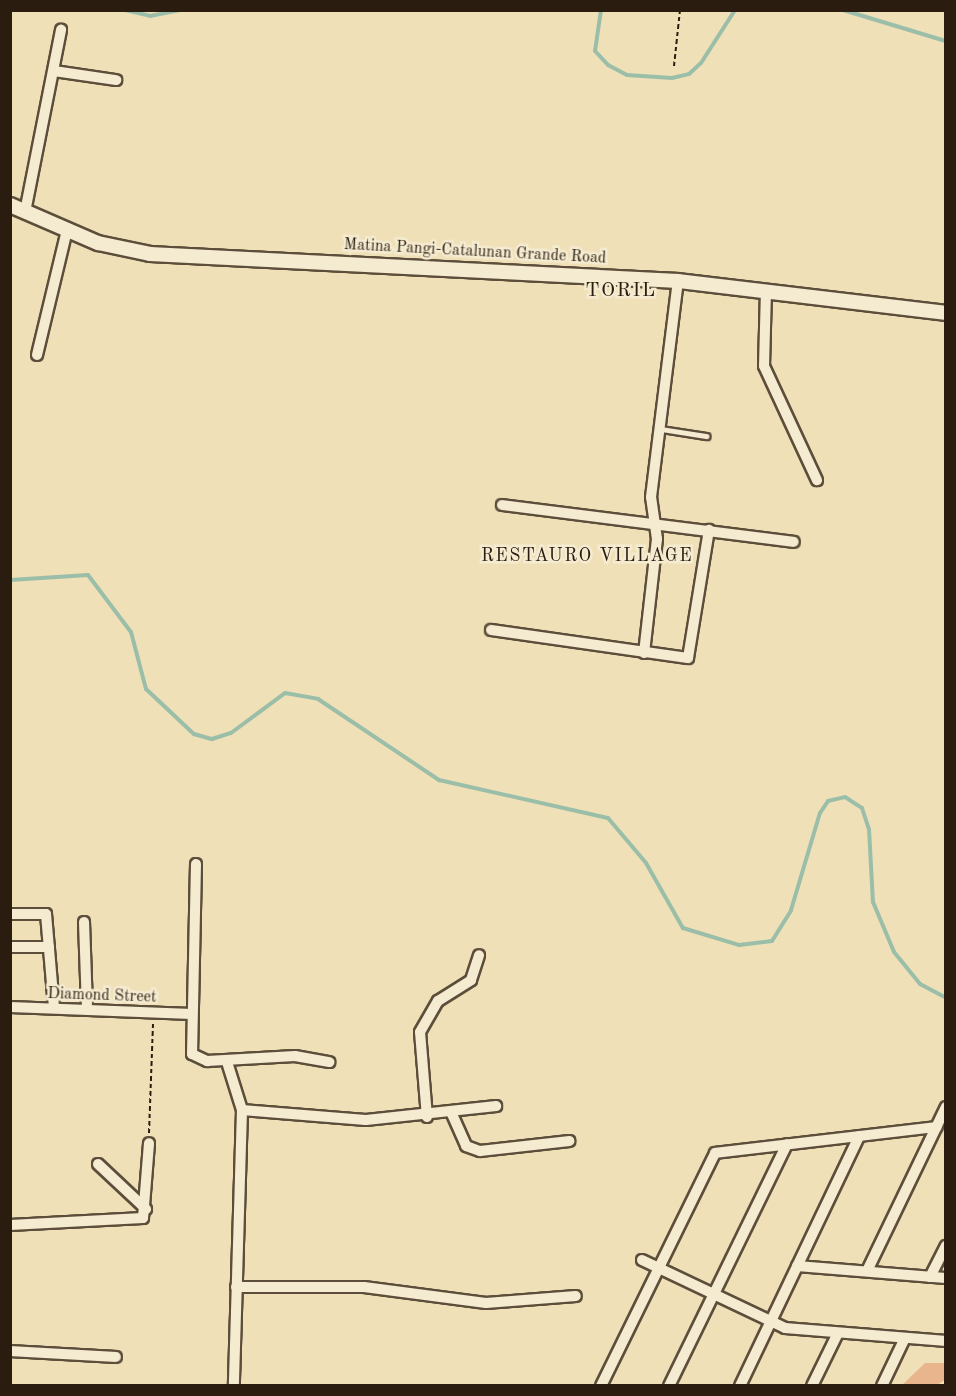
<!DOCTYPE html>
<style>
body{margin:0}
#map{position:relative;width:956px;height:1396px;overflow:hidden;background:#f0e0b8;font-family:"Old Standard TT",serif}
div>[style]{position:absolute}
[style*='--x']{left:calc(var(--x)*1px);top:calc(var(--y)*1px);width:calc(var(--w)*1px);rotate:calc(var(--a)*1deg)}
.stream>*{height:4px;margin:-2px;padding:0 2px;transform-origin:2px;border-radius:2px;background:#9bbea9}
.building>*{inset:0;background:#e8b58c}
.path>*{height:2px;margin-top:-1px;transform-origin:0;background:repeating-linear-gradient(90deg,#2a1d10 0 4.5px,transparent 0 7.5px)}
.roads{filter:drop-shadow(2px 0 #5c4e3a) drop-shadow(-2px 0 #5c4e3a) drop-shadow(0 2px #5c4e3a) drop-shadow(0 -2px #5c4e3a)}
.service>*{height:5px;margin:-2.5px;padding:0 2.5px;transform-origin:2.5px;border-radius:2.5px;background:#f5ebd1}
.minor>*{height:10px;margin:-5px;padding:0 5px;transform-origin:5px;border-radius:5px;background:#f5ebd1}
.tertiary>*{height:14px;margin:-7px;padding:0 7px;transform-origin:7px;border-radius:7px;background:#f5ebd1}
span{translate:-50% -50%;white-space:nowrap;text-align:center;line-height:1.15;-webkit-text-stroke:5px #f5ebd1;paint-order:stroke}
.street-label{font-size:16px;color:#2a1d10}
.neighbourhood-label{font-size:18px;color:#2a1d10;letter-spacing:1.5px}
.quarter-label{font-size:20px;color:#2a1d10;letter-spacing:1.5px}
.frame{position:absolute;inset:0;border:12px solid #2a1d10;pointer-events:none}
</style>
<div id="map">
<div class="stream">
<div style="--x:125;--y:10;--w:26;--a:13"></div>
<div style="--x:150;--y:16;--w:32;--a:-11"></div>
<div style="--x:601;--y:10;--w:41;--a:98.3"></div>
<div style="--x:595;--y:51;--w:19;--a:47"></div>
<div style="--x:608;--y:65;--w:21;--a:28"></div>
<div style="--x:627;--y:75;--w:45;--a:3.8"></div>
<div style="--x:672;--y:78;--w:17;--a:-13"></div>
<div style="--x:689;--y:74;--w:16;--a:-43"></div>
<div style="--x:701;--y:63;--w:63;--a:-57.3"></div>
<div style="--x:843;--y:10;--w:108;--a:16.8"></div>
<div style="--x:10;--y:580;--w:78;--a:-3.7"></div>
<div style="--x:88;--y:575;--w:71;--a:53"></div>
<div style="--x:131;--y:632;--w:59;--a:75.3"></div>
<div style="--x:146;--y:689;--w:66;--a:43.2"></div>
<div style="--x:194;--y:734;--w:19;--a:16"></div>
<div style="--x:212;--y:739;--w:20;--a:-18"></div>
<div style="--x:231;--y:733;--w:67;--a:-36.5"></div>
<div style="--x:285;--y:693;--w:34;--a:10"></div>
<div style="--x:318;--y:699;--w:146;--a:33.8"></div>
<div style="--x:439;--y:780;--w:173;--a:12.7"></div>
<div style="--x:608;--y:818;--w:59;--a:49.8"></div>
<div style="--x:646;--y:863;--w:75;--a:60.4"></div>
<div style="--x:683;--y:928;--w:59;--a:16.9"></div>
<div style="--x:739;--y:945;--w:33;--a:-7"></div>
<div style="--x:772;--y:941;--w:36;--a:-58"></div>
<div style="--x:791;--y:910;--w:101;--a:-73.4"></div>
<div style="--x:820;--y:813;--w:14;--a:-56"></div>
<div style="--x:828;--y:801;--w:17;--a:-13"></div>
<div style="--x:845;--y:797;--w:20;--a:33"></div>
<div style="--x:862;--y:808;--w:22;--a:72"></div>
<div style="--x:869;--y:829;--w:73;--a:86.9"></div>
<div style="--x:873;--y:902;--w:54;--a:67.2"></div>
<div style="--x:894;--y:952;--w:41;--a:50.9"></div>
<div style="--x:920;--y:984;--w:30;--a:28"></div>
</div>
<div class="building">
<div style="clip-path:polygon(925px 1363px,945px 1363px,945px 1380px,935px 1386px,901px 1386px)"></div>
</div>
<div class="path">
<div style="--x:674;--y:66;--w:56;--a:-83.9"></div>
<div style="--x:149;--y:1133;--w:109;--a:-87.9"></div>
</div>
<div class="roads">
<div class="service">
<div style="--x:661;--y:429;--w:46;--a:8.8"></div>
</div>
<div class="minor">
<div style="--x:54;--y:71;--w:63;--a:8.3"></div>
<div style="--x:25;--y:212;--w:186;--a:-78.8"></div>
<div style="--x:766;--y:290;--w:76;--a:91.5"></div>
<div style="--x:764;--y:366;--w:126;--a:65.1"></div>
<div style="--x:37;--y:355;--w:129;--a:-76.5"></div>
<div style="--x:502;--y:505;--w:294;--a:7.2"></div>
<div style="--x:491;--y:630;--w:199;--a:8.1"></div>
<div style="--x:688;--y:658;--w:130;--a:-80.7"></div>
<div style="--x:644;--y:653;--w:115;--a:-83.5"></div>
<div style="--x:657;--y:539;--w:42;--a:-98.1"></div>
<div style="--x:651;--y:497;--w:218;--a:-82.9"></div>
<div style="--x:196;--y:864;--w:190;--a:91.2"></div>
<div style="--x:192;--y:1054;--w:17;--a:25"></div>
<div style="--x:207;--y:1061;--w:88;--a:-3.3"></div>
<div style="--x:295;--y:1056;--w:35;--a:10"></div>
<div style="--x:10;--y:914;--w:36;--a:0"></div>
<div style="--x:46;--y:914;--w:94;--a:85.1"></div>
<div style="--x:84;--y:922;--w:88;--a:88"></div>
<div style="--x:10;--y:947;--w:39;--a:0"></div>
<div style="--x:10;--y:1007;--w:182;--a:2.2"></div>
<div style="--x:227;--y:1062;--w:50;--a:72.6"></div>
<div style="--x:242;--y:1110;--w:276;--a:91.7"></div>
<div style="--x:242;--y:1110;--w:124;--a:4.6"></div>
<div style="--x:366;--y:1120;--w:131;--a:-6.1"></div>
<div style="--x:452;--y:1114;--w:35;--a:66"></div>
<div style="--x:466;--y:1146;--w:15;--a:20"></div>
<div style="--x:480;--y:1151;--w:90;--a:-6.4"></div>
<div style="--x:427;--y:1117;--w:85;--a:-94.7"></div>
<div style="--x:420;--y:1032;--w:36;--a:-60"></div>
<div style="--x:438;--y:1001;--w:39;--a:-32"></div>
<div style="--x:471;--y:980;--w:26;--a:-72"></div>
<div style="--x:98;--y:1164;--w:66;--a:43.2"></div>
<div style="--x:10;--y:1225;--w:133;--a:-3"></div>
<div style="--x:143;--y:1218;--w:75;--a:-85.4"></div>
<div style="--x:642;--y:1260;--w:158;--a:25.4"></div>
<div style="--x:785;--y:1328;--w:162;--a:4.6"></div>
<div style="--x:797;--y:1266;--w:149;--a:4.6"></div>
<div style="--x:867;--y:1271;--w:182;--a:-64.3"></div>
<div style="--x:930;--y:1277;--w:35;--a:-63"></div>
<div style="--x:236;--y:1287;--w:128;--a:0"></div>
<div style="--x:364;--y:1287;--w:123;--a:7.5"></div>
<div style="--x:486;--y:1303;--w:90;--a:-4.4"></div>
<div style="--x:10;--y:1351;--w:106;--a:3.2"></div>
<div style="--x:601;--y:1386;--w:259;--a:-63.9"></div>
<div style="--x:715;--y:1153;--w:223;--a:-6.7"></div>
<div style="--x:669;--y:1386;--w:269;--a:-64"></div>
<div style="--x:740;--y:1386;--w:277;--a:-64.5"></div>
<div style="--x:812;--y:1386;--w:59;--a:-63.9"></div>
<div style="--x:882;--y:1386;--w:53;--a:-64.4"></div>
</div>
<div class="tertiary">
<div style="--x:10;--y:205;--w:96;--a:23.4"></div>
<div style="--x:98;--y:243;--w:53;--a:11.9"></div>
<div style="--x:150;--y:254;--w:529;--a:2.93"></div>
<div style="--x:678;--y:281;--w:270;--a:6.8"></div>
</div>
</div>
<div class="street-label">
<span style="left:475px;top:252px;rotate:3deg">Matina Pangi-Catalunan Grande Road</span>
<span style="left:102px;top:996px;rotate:2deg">Diamond Street</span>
</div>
<div class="neighbourhood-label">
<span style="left:587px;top:556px">RESTAURO VILLAGE</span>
</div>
<div class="quarter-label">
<span style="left:621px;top:291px">TORIL</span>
</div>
<div class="frame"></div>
</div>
